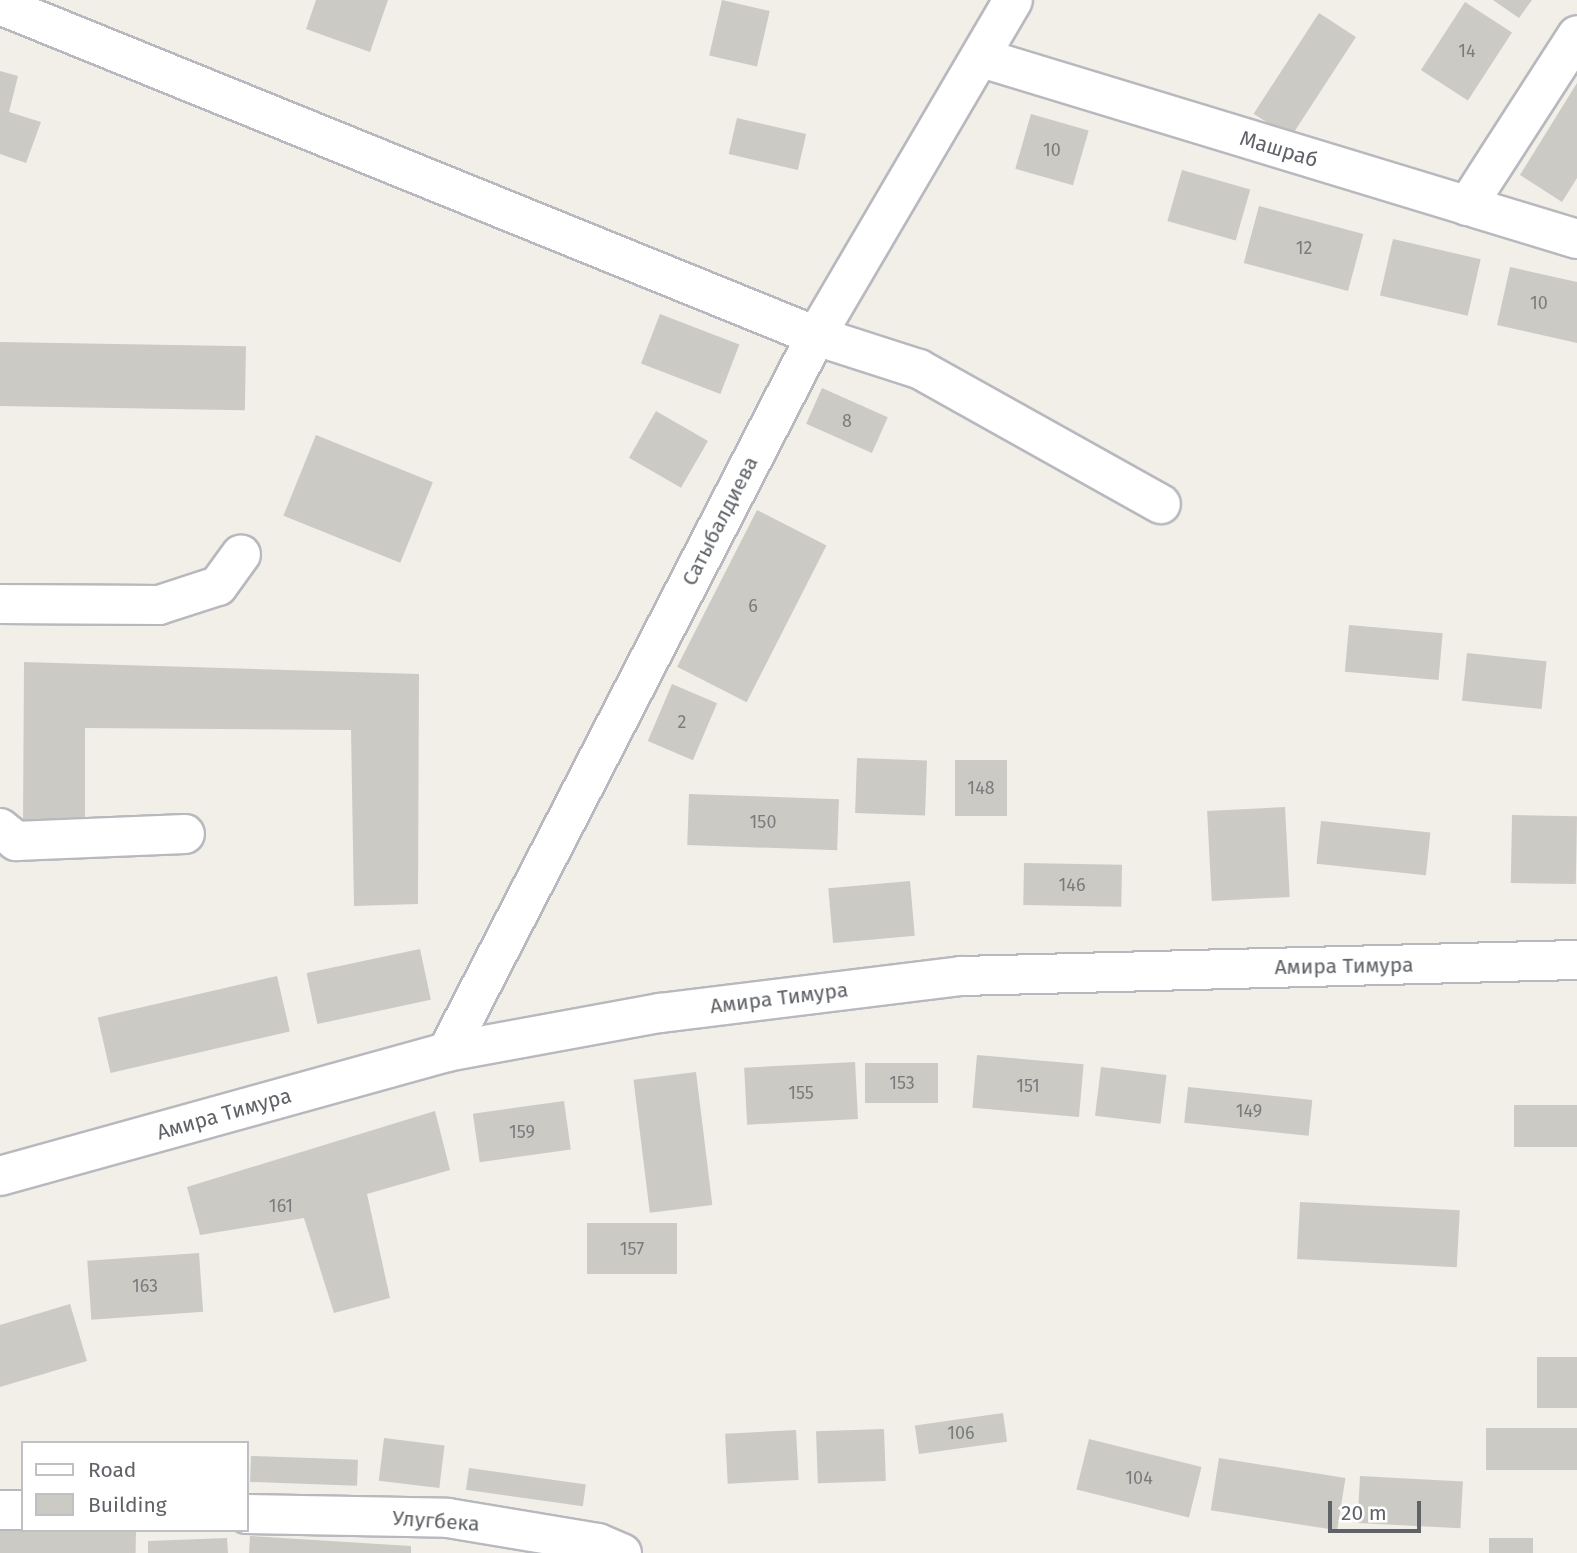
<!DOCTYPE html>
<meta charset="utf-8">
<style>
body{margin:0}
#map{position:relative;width:1577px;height:1553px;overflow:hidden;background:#f1efe8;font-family:"Fira Sans",sans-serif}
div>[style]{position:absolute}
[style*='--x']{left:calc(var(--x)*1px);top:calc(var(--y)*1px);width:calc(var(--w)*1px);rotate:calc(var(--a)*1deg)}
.building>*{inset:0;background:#cccac4;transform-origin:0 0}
.roads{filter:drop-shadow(2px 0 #b8b9be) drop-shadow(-2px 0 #b8b9be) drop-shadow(0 2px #b8b9be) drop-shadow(0 -2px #b8b9be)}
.minor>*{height:38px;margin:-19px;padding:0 19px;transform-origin:19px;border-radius:19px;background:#fff}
span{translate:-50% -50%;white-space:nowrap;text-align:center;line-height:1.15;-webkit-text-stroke:7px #fff;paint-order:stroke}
.number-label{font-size:18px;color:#7a7c7e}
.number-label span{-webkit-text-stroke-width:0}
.street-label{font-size:21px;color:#5f6267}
.legend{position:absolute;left:21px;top:1441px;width:228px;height:91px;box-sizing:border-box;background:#fff;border:2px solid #bfc0c2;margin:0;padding:9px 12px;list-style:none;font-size:21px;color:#5f6267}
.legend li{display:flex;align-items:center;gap:14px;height:35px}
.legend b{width:35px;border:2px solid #bfc0c2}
.scale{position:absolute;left:1328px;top:1501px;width:93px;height:32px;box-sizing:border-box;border:4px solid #5f6267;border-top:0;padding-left:9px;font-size:21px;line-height:24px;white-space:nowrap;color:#5f6267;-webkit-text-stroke:5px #fff;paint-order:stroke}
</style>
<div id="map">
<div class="building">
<div style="clip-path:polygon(316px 0,388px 0,370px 52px,306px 29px)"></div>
<div style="left:722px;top:0;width:49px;height:57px;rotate:13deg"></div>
<div style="clip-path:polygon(1493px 0,1532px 0,1519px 18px)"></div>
<div style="left:1465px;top:2px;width:56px;height:81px;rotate:33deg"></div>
<div style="left:1319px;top:13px;width:44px;height:120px;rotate:33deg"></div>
<div style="clip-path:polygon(0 71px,18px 76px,9px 112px,41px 122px,26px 163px,0 154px)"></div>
<div style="clip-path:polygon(1577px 83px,1577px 178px,1562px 202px,1520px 175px)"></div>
<div style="left:1031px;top:114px;width:60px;height:57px;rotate:16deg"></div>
<div style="left:737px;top:118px;width:71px;height:37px;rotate:13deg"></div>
<div style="left:1182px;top:170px;width:71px;height:53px;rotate:16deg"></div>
<div style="left:1259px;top:206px;width:108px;height:59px;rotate:15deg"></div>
<div style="left:1393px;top:239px;width:90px;height:58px;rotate:13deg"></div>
<div style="clip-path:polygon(1510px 267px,1577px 282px,1577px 343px,1497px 325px)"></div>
<div style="left:660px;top:314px;width:85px;height:53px;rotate:21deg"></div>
<div style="left:0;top:342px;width:246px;height:64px;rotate:1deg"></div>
<div style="left:822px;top:388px;width:72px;height:39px;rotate:24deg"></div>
<div style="left:656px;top:411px;width:60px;height:54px;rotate:30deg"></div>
<div style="left:316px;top:435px;width:126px;height:87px;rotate:22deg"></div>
<div style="left:757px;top:510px;width:78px;height:176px;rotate:27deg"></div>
<div style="left:1349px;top:625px;width:94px;height:47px;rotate:5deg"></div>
<div style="left:1467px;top:653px;width:80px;height:48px;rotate:6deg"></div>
<div style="clip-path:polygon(24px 662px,419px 674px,418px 904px,354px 906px,351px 730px,85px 728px,85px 823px,23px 823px)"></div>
<div style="left:672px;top:684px;width:49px;height:62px;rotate:23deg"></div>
<div style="left:857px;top:758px;width:70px;height:55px;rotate:2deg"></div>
<div style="left:955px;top:760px;width:52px;height:56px"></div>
<div style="left:689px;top:794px;width:150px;height:51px;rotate:2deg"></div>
<div style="left:1285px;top:807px;width:90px;height:78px;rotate:87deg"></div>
<div style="left:1512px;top:815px;width:65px;height:68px;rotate:1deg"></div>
<div style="left:1321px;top:821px;width:110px;height:43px;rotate:6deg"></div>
<div style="left:1024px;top:863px;width:98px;height:42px;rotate:1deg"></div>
<div style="left:910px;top:881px;width:55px;height:82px;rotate:85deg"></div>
<div style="left:420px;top:949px;width:52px;height:116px;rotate:78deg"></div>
<div style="left:277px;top:976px;width:57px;height:184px;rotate:77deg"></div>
<div style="left:977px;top:1055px;width:107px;height:53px;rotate:5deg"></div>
<div style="left:855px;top:1062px;width:57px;height:111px;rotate:87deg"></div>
<div style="left:865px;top:1063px;width:73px;height:40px"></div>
<div style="left:1101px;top:1067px;width:66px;height:49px;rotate:7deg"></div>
<div style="left:696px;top:1072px;width:134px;height:63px;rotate:83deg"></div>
<div style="left:1188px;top:1087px;width:125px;height:36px;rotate:6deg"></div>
<div style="left:564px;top:1101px;width:49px;height:92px;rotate:82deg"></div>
<div style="left:1514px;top:1105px;width:63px;height:42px"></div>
<div style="clip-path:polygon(435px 1111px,450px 1170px,367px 1194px,390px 1298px,334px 1313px,304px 1218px,200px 1235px,187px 1187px)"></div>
<div style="left:1300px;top:1202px;width:160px;height:57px;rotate:3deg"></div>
<div style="left:587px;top:1223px;width:90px;height:51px"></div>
<div style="left:199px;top:1253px;width:59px;height:112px;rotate:86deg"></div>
<div style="clip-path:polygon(70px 1304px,87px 1361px,0 1387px,0 1325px)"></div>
<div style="left:1577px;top:1357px;width:51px;height:40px;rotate:90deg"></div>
<div style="left:1003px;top:1413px;width:29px;height:89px;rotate:82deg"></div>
<div style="left:1577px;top:1428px;width:42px;height:91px;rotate:90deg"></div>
<div style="left:884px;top:1429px;width:52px;height:68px;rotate:88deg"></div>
<div style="left:796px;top:1430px;width:50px;height:71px;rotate:87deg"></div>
<div style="left:384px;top:1438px;width:61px;height:43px;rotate:7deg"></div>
<div style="left:1089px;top:1439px;width:116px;height:52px;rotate:14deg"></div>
<div style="left:251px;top:1456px;width:107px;height:26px;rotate:2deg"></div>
<div style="left:1219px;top:1458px;width:128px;height:53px;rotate:9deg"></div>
<div style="left:469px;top:1468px;width:118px;height:22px;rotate:8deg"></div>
<div style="left:1360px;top:1476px;width:103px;height:47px;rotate:3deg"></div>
<div style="left:0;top:1528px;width:136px;height:25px;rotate:1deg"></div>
<div style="clip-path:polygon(250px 1536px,411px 1546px,411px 1553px,249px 1553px)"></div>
<div style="clip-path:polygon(227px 1538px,228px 1553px,148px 1553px,148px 1541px)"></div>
<div style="left:1533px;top:1538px;width:15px;height:44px;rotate:90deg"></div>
</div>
<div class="roads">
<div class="minor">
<div style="--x:0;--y:5;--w:881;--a:22.08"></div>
<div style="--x:816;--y:336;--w:108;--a:17.8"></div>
<div style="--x:919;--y:369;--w:277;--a:29.2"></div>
<div style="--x:982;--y:58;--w:622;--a:16.92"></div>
<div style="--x:1467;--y:206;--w:203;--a:-57.2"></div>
<div style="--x:0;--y:604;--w:159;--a:0.4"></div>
<div style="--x:159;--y:605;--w:62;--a:-17.9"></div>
<div style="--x:218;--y:586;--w:39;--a:-54"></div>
<div style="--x:0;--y:828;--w:21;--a:39"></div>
<div style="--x:16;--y:841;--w:169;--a:-2.4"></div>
<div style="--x:447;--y:1052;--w:805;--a:-62.74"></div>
<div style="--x:816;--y:336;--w:389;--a:-59.6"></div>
<div style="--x:0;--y:1176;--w:464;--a:-15.5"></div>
<div style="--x:447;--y:1052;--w:217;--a:-10.4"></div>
<div style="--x:660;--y:1013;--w:303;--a:-7"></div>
<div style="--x:961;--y:976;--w:616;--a:-1.49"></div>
<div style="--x:0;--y:1510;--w:23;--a:0"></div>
<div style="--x:247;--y:1514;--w:201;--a:1.1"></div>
<div style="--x:448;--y:1518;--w:152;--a:9.5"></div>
<div style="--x:598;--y:1543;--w:26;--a:23"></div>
</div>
</div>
<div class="number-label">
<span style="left:1467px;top:51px">14</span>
<span style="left:1052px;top:150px">10</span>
<span style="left:1304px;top:248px">12</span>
<span style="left:1539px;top:303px">10</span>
<span style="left:847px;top:421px">8</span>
<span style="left:753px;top:606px">6</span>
<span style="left:682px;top:722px">2</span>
<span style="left:981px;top:788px">148</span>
<span style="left:763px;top:822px">150</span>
<span style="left:1072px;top:885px">146</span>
<span style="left:902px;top:1083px">153</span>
<span style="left:1028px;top:1086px">151</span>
<span style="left:801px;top:1093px">155</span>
<span style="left:1249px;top:1111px">149</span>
<span style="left:522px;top:1132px">159</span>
<span style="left:281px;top:1206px">161</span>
<span style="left:632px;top:1249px">157</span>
<span style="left:145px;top:1286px">163</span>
<span style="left:961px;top:1433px">106</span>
<span style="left:1139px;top:1478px">104</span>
</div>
<div class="street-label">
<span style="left:1279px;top:149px;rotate:17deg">Машраб</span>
<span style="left:720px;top:521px;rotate:-63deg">Сатыбалдиева</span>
<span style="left:1344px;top:966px;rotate:-1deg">Амира Тимура</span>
<span style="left:779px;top:998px;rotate:-7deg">Амира Тимура</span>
<span style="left:224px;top:1114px;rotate:-16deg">Амира Тимура</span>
<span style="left:436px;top:1521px;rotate:4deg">Улугбека</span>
</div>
<ul class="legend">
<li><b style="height:9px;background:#fff"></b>Road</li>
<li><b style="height:19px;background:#cccac4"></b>Building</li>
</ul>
<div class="scale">20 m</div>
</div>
